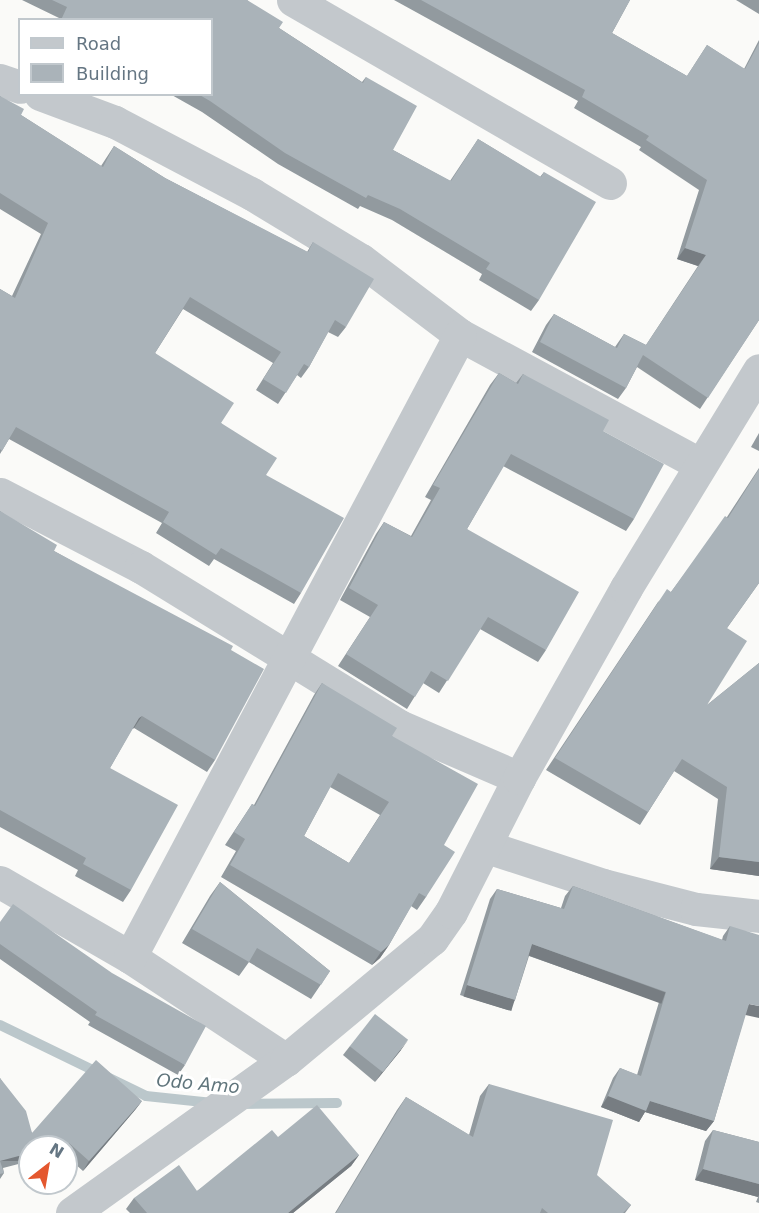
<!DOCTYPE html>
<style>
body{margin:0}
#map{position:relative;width:759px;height:1213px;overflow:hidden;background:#fafaf8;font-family:"DejaVu Sans",sans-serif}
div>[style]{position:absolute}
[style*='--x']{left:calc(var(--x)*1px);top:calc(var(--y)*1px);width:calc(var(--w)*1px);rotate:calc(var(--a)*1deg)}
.stream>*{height:10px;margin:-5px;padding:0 5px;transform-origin:5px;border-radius:5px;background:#bbc7cb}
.minor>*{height:33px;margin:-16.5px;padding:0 16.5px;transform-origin:16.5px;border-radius:16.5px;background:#c3c8cc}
.wall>*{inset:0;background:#929a9f}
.shaded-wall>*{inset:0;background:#777d82;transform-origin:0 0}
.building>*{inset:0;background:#aab3b9;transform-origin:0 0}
span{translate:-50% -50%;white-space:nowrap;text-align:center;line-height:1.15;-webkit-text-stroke:6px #fff;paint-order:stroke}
.water-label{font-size:18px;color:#60757c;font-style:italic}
.legend{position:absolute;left:18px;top:18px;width:195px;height:78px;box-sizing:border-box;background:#fff;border:2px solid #c1c8cd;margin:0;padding:8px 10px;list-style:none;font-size:18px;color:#657683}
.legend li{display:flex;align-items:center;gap:12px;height:30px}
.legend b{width:30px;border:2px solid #c1c8cd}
.north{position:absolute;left:18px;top:1135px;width:60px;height:60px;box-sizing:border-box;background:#fff;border:2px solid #c1c8cd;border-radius:50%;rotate:31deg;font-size:16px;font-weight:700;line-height:24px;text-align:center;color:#657683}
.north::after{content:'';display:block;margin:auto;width:21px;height:27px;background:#e4572e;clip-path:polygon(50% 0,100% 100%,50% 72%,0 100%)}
</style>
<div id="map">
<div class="stream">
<div style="--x:0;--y:1025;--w:162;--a:25.9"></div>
<div style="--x:146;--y:1096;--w:67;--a:6"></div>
<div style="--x:241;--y:1104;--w:96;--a:-0.6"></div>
</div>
<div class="minor">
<div style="--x:293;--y:0;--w:366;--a:30"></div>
<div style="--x:0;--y:80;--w:21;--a:19"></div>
<div style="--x:40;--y:94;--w:80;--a:20.5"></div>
<div style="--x:115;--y:122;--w:155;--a:27.7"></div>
<div style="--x:252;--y:194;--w:127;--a:31.2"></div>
<div style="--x:361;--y:260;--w:124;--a:37.1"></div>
<div style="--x:460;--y:335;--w:272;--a:28.3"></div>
<div style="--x:0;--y:494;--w:159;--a:27.4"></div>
<div style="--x:141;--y:567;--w:303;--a:31.6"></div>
<div style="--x:399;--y:726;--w:131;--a:23.4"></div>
<div style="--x:487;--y:847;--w:122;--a:18.1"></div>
<div style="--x:603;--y:885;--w:96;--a:14.5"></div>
<div style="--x:696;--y:909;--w:63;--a:6.3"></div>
<div style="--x:0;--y:882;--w:150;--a:30"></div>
<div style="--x:130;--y:957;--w:187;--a:33.4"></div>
<div style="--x:130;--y:957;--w:704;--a:-62.05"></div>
<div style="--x:72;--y:1213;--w:263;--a:-35.6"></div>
<div style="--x:286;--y:1060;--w:190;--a:-39.7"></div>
<div style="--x:432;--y:939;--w:33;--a:-55"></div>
<div style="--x:451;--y:912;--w:150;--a:-63.1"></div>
<div style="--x:519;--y:778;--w:218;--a:-60.6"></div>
<div style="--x:626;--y:588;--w:255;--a:-58.6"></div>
</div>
<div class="wall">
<div style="clip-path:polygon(22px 0,247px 0,279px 28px,362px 82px,366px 77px,393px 150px,450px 181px,478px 139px,540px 177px,544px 172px,539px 300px,531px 311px,479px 280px,482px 274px,392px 220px,360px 206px,358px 209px,278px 164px,202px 112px,170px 94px,212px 94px,212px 20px,59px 20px,59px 18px)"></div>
<div style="clip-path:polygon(394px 0,630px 0,612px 33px,687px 76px,707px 45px,744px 69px,759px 40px,759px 320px,700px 409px,637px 367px,626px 388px,618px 399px,532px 352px,546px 325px,554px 314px,615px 347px,624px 334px,646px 345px,698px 266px,677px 259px,699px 190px,639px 150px,641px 147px,574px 108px,578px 101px)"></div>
<div style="clip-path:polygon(736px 0,759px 0,759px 14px)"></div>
<div style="clip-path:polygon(0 96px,21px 115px,101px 166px,114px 146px,165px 178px,307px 252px,313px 242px,346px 327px,338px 337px,328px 332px,309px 367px,301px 378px,297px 375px,278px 404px,256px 390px,273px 363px,183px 309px,155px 353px,221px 423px,266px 475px,301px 593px,294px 604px,214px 559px,209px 566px,156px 533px,162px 523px,9px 439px,0 454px,0 289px,12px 296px,41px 234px,0 209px)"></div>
<div style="clip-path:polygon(499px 373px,516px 383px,523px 374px,603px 431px,634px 519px,626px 531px,503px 466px,467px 529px,546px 650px,538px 662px,480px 629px,439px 693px,423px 683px,407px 709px,338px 666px,370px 617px,340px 600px,376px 534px,384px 522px,411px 536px,431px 500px,425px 497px,490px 385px)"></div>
<div style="clip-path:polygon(759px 433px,759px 451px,751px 447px)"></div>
<div style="clip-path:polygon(759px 468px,759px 583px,727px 628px,707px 705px,759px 663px,759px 876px,710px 869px,718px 799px,674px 771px,640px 825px,546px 770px,658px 602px,671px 592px,727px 517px)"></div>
<div style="clip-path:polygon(0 511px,54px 551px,231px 650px,215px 760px,207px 772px,134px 728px,132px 729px,110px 768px,131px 890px,123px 902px,75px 876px,78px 870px,0 827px)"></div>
<div style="clip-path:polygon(evenodd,322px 683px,392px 736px,444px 845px,426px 897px,417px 910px,411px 906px,389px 945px,380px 958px,372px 965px,221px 877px,236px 851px,225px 845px,252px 804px,254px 805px,314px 695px,322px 683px,330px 787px,380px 815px,349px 863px,304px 836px,330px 787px)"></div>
<div style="clip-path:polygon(220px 882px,330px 971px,311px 999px,247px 961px,249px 962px,239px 976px,182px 943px,210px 896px)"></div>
<div style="clip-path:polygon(573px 886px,722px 940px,723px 936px,730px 926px,745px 1015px,714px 1121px,706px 1131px,645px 1112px,639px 1122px,601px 1107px,613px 1078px,620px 1068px,637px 1075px,659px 1002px,529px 956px,515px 1000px,508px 1010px,460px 995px,490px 899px,497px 889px,561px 908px,565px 896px)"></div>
<div style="clip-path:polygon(0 922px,185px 1065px,178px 1075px,88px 1025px,90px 1022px,0 959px)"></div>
<div style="clip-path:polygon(350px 1046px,401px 1050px,375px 1082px,343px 1055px)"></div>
<div style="clip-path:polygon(0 1078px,32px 1133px,142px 1101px,135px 1110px,83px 1171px,66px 1156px,66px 1147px,30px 1147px,30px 1161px,3px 1168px,4px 1173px,0 1179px)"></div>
<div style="clip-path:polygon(489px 1084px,631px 1205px,625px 1213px,335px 1213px,397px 1110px,406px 1097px,469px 1135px,480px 1096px)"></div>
<div style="clip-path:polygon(713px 1130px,759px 1142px,759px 1203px,756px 1202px,758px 1197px,695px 1180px,705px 1141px)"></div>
<div style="clip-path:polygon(278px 1137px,359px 1155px,351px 1166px,293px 1213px,130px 1213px,126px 1209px,134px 1198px,197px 1191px)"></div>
</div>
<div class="shaded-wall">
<div style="clip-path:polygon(685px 248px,706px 255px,698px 266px,677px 259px)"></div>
<div style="clip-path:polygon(142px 716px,134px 728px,130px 730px,139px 718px)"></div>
<div style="clip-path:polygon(719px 857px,759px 862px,759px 876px,710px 869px)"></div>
<div style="left:532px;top:944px;width:142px;height:12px;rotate:20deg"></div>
<div style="clip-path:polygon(389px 945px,380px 958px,372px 965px,381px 952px)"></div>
<div style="left:467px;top:985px;width:50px;height:12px;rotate:17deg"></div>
<div style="clip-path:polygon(749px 1004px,759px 1006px,759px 1018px,741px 1014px)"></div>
<div style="clip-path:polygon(408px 1040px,401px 1050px,375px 1082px,382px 1072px)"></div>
<div style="clip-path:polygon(608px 1096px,650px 1101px,714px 1121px,706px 1131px,645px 1112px,639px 1122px,601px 1107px)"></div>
<div style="clip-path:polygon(142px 1101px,135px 1110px,83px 1171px,89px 1161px)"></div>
<div style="clip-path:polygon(69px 1143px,66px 1147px,54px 1147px)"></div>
<div style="left:30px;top:1153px;width:8px;height:31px;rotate:90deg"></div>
<div style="clip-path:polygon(359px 1155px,351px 1166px,293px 1213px,288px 1213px)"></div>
<div style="clip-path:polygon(703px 1169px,759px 1184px,759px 1195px,758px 1197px,695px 1180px)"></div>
</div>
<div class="building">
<div style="clip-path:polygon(52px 0,247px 0,283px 22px,279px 28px,363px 83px,366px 77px,417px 106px,393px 150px,451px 181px,478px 139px,541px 177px,544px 172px,596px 202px,539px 300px,486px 269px,490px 263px,400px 209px,368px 195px,366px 198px,285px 153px,210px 101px,198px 94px,212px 94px,212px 20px,61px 20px,67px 7px)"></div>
<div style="clip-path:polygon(421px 0,630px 0,612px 33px,687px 76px,707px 45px,745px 69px,759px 43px,759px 320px,708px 398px,643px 355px,626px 388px,540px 342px,554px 314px,617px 348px,624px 334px,646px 345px,706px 255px,685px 248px,707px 180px,646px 140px,649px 136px,582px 97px,585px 90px)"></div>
<div style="clip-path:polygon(0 96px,24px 109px,21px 115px,103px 167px,114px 146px,165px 178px,308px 252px,313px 242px,374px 279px,346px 327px,335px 320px,309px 367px,304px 364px,286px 393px,263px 379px,281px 352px,190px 297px,155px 353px,234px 403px,221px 423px,277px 458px,266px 475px,344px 518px,301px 593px,221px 548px,216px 555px,163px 522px,169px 512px,16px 427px,2px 451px,0 449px,0 289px,15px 298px,48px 223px,0 193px)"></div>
<div style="clip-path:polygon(499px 373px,518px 384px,523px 374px,609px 420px,603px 431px,664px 464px,634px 519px,511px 454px,467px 529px,579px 592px,546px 650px,488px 617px,448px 681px,431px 671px,415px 697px,346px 654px,378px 605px,349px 588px,384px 522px,412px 537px,440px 488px,433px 485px)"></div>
<div style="clip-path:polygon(759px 469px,759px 583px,727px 628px,747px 641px,707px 705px,759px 663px,759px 862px,719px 857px,727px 787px,682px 759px,648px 812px,555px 758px,667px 589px,671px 592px,725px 516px,728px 518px)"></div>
<div style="clip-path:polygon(0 511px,57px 545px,54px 551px,233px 646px,231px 650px,264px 669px,215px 760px,142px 716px,139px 718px,110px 768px,178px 805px,131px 890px,83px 864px,86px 858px,0 810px)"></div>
<div style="clip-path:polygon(evenodd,322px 683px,397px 728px,392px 736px,478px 784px,444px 845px,455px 852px,426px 897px,419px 893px,389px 945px,381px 952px,230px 865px,245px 839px,234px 832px,252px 804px,255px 806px,322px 683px,338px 773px,389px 802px,349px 863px,304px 836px,338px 773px)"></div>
<div style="clip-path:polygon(220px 882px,330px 971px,321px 985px,257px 948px,249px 962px,192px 929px)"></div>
<div style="clip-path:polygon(573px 886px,726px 941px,730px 926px,759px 935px,759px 1006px,749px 1004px,714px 1121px,650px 1101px,646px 1111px,608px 1096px,620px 1068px,641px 1076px,666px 992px,532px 944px,515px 1000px,467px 985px,497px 889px,564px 909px)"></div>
<div style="clip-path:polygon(13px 904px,112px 973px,206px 1026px,185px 1065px,95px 1015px,97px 1012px,0 944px,0 922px)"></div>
<div style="left:375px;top:1014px;width:42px;height:41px;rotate:38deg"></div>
<div style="clip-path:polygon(96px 1060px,142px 1101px,89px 1161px,69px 1143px,54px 1147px,30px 1147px,30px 1153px,0 1161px,4px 1173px,0 1174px,0 1078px,26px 1111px,32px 1133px)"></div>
<div style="clip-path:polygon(489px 1084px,613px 1120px,597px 1175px,631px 1205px,623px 1213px,548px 1213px,542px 1208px,540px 1213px,336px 1213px,406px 1097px,473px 1137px)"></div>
<div style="clip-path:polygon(317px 1105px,359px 1155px,288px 1213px,147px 1213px,134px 1198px,179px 1165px,197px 1191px,272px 1130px,278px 1137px)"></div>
<div style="clip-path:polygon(713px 1130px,759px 1142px,759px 1184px,703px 1169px)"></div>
</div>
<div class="water-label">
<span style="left:198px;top:1084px;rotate:5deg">Odo Amo</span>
</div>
<ul class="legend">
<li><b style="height:8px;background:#c3c8cc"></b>Road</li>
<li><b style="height:16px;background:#aab3b9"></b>Building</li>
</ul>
<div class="north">N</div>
</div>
